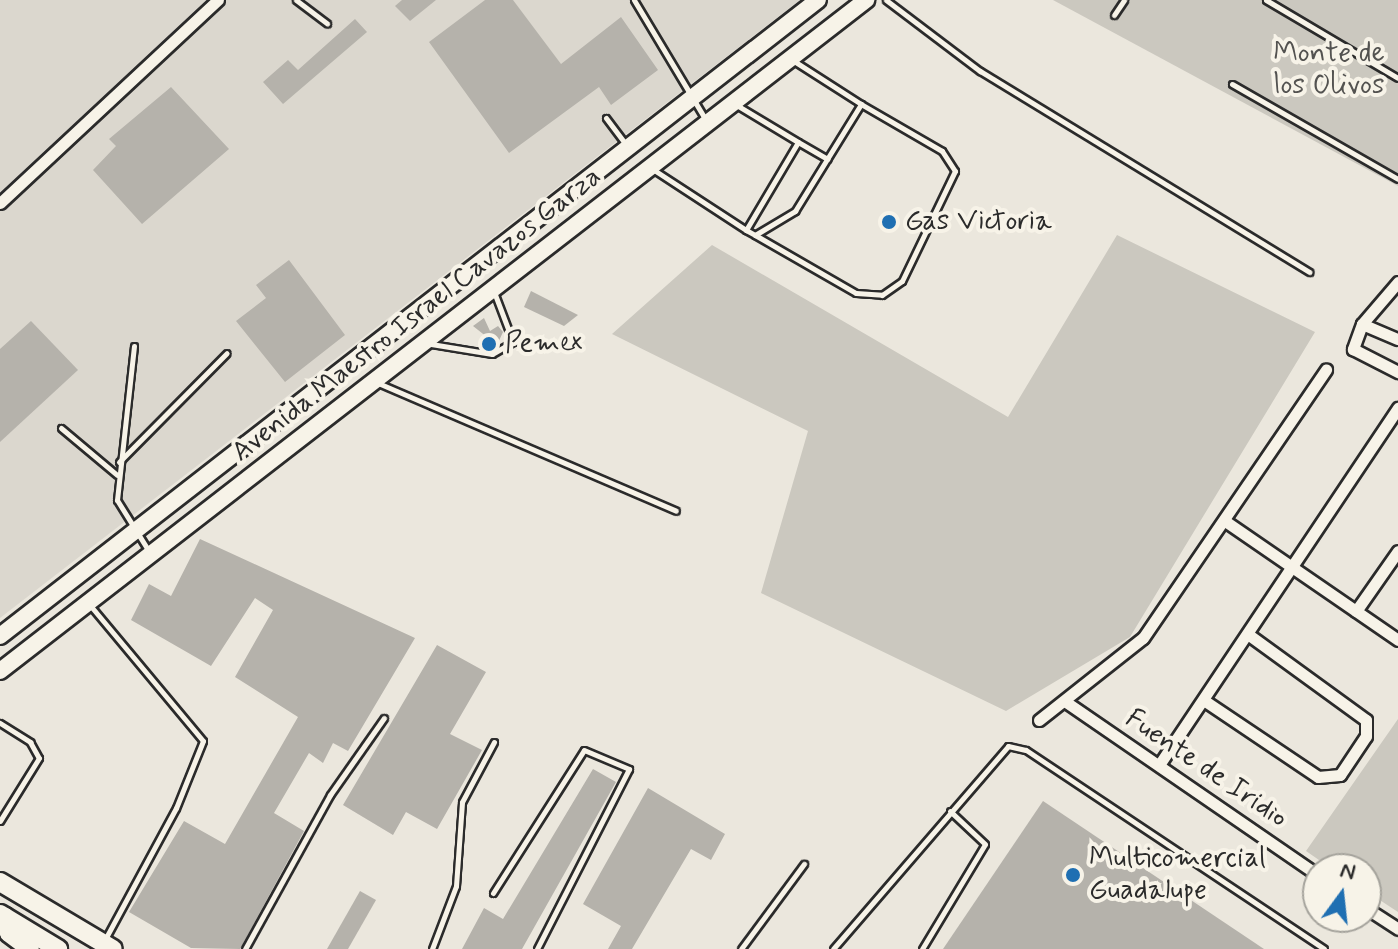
<!DOCTYPE html>
<style>
body{margin:0}
#map{position:relative;width:1398px;height:949px;overflow:hidden;background:#ebe7dd;font-family:Mynerve,sans-serif}
div>[style]{position:absolute}
[style*='--x']{left:calc(var(--x)*1px);top:calc(var(--y)*1px);width:calc(var(--w)*1px);rotate:calc(var(--a)*1deg)}
.built>*{inset:0;background:#dbd7ce}
.green>*{inset:0;background:#cbc8bf}
.building>*{inset:0;background:#b5b2ab}
.roads{filter:drop-shadow(2px 0 #2b2b2b) drop-shadow(-2px 0 #2b2b2b) drop-shadow(0 2px #2b2b2b) drop-shadow(0 -2px #2b2b2b)}
.service>*{height:5px;margin:-2.5px;padding:0 2.5px;transform-origin:2.5px;border-radius:2.5px;background:#f7f3e8}
.minor>*{height:11px;margin:-5.5px;padding:0 5.5px;transform-origin:5.5px;border-radius:5.5px;background:#f7f3e8}
.secondary>*{height:16px;margin:-8px;padding:0 8px;transform-origin:8px;border-radius:8px;background:#f7f3e8}
.primary>*{height:18px;margin:-9px;padding:0 9px;transform-origin:9px;border-radius:9px;background:#f7f3e8}
.dots>*{width:22px;height:22px;translate:-50% -50%;box-sizing:border-box;border:4px solid #f7f3e8;border-radius:50%}
span{translate:-50% -50%;white-space:nowrap;text-align:center;line-height:1.15;-webkit-text-stroke:8px #f7f3e8;paint-order:stroke}
.park-label{font-size:28px;color:#535250}
.poi-label{font-size:28px;color:#2b2b2b}
.left{translate:0 -50%;text-align:left}
.street-label{font-size:28px;color:#2b2b2b}
.north{position:absolute;left:1302px;top:853px;width:80px;height:80px;box-sizing:border-box;background:#f7f3e8;border:2px solid #a5a39c;border-radius:50%;rotate:15deg;font-size:22px;font-weight:700;line-height:32px;text-align:center;color:#2b2b2b}
.north::after{content:'';display:block;margin:auto;width:28px;height:36px;background:#1f6fb2;clip-path:polygon(50% 0,100% 100%,50% 72%,0 100%)}
</style>
<div id="map">
<div class="built">
<div style="clip-path:polygon(0 0,800px 0,0 618px)"></div>
</div>
<div class="green">
<div style="clip-path:polygon(1053px 0,1398px 0,1398px 186px)"></div>
<div style="clip-path:polygon(1117px 235px,1315px 332px,1130px 637px,1006px 711px,761px 593px,808px 431px,612px 334px,712px 245px,1008px 417px)"></div>
<div style="clip-path:polygon(1398px 719px,1398px 912px,1366px 891px,1366px 869px,1332px 869px,1306px 851px)"></div>
</div>
<div class="building">
<div style="clip-path:polygon(402px 0,436px 0,410px 21px,395px 6px)"></div>
<div style="clip-path:polygon(485px 0,513px 0,561px 64px,621px 17px,658px 70px,611px 105px,599px 87px,509px 153px,429px 42px)"></div>
<div style="clip-path:polygon(355px 19px,367px 32px,283px 104px,263px 82px,288px 60px,298px 70px)"></div>
<div style="clip-path:polygon(171px 87px,229px 149px,142px 224px,93px 170px,116px 146px,109px 139px)"></div>
<div style="clip-path:polygon(289px 260px,345px 335px,285px 382px,236px 321px,266px 298px,256px 285px)"></div>
<div style="clip-path:polygon(531px 291px,578px 315px,564px 326px,524px 307px)"></div>
<div style="clip-path:polygon(484px 318px,490px 331px,498px 326px,503px 332px,497px 345px,473px 326px)"></div>
<div style="clip-path:polygon(31px 321px,78px 370px,0 442px,0 349px)"></div>
<div style="clip-path:polygon(200px 539px,415px 638px,348px 751px,333px 743px,323px 763px,309px 753px,274px 813px,304px 831px,240px 949px,191px 948px,129px 912px,184px 821px,225px 844px,298px 717px,235px 677px,273px 610px,255px 598px,211px 666px,131px 620px,149px 584px,171px 596px)"></div>
<div style="clip-path:polygon(437px 645px,486px 672px,450px 734px,482px 750px,437px 829px,406px 812px,393px 835px,343px 805px)"></div>
<div style="clip-path:polygon(593px 769px,616px 782px,522px 949px,462px 949px,484px 908px,503px 919px)"></div>
<div style="clip-path:polygon(648px 788px,725px 834px,711px 860px,691px 849px,632px 949px,608px 949px,621px 926px,583px 904px)"></div>
<div style="clip-path:polygon(1043px 801px,1264px 949px,943px 949px)"></div>
<div style="clip-path:polygon(360px 891px,376px 900px,348px 949px,327px 949px)"></div>
</div>
<div class="roads">
<div class="service">
<div style="--x:296;--y:0;--w:39;--a:37"></div>
<div style="--x:634;--y:0;--w:142;--a:59.1"></div>
<div style="--x:886;--y:0;--w:118;--a:37.1"></div>
<div style="--x:980;--y:71;--w:386;--a:31.4"></div>
<div style="--x:1266;--y:0;--w:153;--a:30.6"></div>
<div style="--x:1114;--y:15;--w:18;--a:-56"></div>
<div style="--x:1232;--y:84;--w:191;--a:29.8"></div>
<div style="--x:606;--y:118;--w:35;--a:53"></div>
<div style="--x:798;--y:142;--w:34;--a:30"></div>
<div style="--x:654;--y:170;--w:110;--a:33.1"></div>
<div style="--x:746;--y:230;--w:102;--a:-59.4"></div>
<div style="--x:798;--y:142;--w:74;--a:-148.9"></div>
<div style="--x:746;--y:230;--w:10;--a:29"></div>
<div style="--x:755;--y:235;--w:47;--a:-31"></div>
<div style="--x:795;--y:211;--w:126;--a:-58.3"></div>
<div style="--x:861;--y:104;--w:80;--a:-147.3"></div>
<div style="--x:755;--y:235;--w:116;--a:29.9"></div>
<div style="--x:856;--y:293;--w:26;--a:4"></div>
<div style="--x:882;--y:295;--w:24;--a:-35"></div>
<div style="--x:902;--y:281;--w:122;--a:-64.3"></div>
<div style="--x:955;--y:171;--w:24;--a:-123"></div>
<div style="--x:942;--y:151;--w:94;--a:-149.9"></div>
<div style="--x:431;--y:344;--w:62;--a:9.3"></div>
<div style="--x:492;--y:354;--w:24;--a:-30"></div>
<div style="--x:513;--y:342;--w:53;--a:-110.8"></div>
<div style="--x:134;--y:346;--w:155;--a:96.3"></div>
<div style="--x:117;--y:500;--w:62;--a:58.1"></div>
<div style="--x:378;--y:383;--w:324;--a:23.2"></div>
<div style="--x:61;--y:428;--w:73;--a:40"></div>
<div style="--x:119;--y:462;--w:153;--a:-45.3"></div>
<div style="--x:89;--y:604;--w:178;--a:50.2"></div>
<div style="--x:203;--y:741;--w:72;--a:111.9"></div>
<div style="--x:176;--y:808;--w:151;--a:118.4"></div>
<div style="--x:0;--y:723;--w:36;--a:32"></div>
<div style="--x:30;--y:742;--w:18;--a:61"></div>
<div style="--x:39;--y:758;--w:74;--a:121.8"></div>
<div style="--x:493;--y:893;--w:169;--a:-57.5"></div>
<div style="--x:584;--y:750;--w:49;--a:22.9"></div>
<div style="--x:629;--y:769;--w:202;--a:117.1"></div>
<div style="--x:245;--y:949;--w:176;--a:-61.1"></div>
<div style="--x:330;--y:795;--w:94;--a:-55"></div>
<div style="--x:432;--y:949;--w:67;--a:-69.1"></div>
<div style="--x:456;--y:886;--w:84;--a:-85.9"></div>
<div style="--x:462;--y:802;--w:68;--a:-61.9"></div>
<div style="--x:741;--y:949;--w:106;--a:-53.5"></div>
<div style="--x:833;--y:949;--w:268;--a:-49.2"></div>
<div style="--x:1008;--y:746;--w:18;--a:13"></div>
<div style="--x:1026;--y:750;--w:358;--a:33.7"></div>
<div style="--x:922;--y:949;--w:122;--a:-59"></div>
<div style="--x:985;--y:844;--w:48;--a:-136.7"></div>
</div>
<div class="minor">
<div style="--x:0;--y:203;--w:298;--a:-43"></div>
<div style="--x:1398;--y:282;--w:55;--a:130.6"></div>
<div style="--x:1362;--y:324;--w:27;--a:110"></div>
<div style="--x:1353;--y:349;--w:51;--a:27.1"></div>
<div style="--x:1362;--y:324;--w:39;--a:23"></div>
<div style="--x:1225;--y:521;--w:210;--a:34.5"></div>
<div style="--x:1356;--y:611;--w:73;--a:-55"></div>
<div style="--x:1205;--y:701;--w:136;--a:33.9"></div>
<div style="--x:1318;--y:777;--w:22;--a:-5"></div>
<div style="--x:1340;--y:775;--w:47;--a:-56.3"></div>
<div style="--x:1366;--y:736;--w:16;--a:-90"></div>
<div style="--x:1366;--y:720;--w:145;--a:-144"></div>
<div style="--x:1066;--y:702;--w:306;--a:34.5"></div>
<div style="--x:1039;--y:720;--w:132;--a:-38.3"></div>
<div style="--x:1143;--y:638;--w:325;--a:-55.7"></div>
<div style="--x:1159;--y:765;--w:430;--a:-56.2"></div>
<div style="--x:1366;--y:908;--w:38;--a:33"></div>
</div>
<div class="secondary">
<div style="--x:0;--y:636;--w:1036;--a:-37.87"></div>
<div style="--x:0;--y:671;--w:1096;--a:-37.77"></div>
</div>
<div class="primary">
<div style="--x:0;--y:882;--w:131;--a:30.7"></div>
<div style="--x:0;--y:914;--w:68;--a:31.1"></div>
<div style="--x:5;--y:917;--w:16;--a:76"></div>
<div style="--x:9;--y:933;--w:26;--a:37"></div>
</div>
</div>
<div class="dots">
<div style="left:889px;top:222px;background:#1f6fb2"></div>
<div style="left:489px;top:344px;background:#1f6fb2"></div>
<div style="left:1073px;top:875px;background:#1f6fb2"></div>
</div>
<div class="park-label">
<span style="left:1329px;top:70px">Monte de<br>los Olivos</span>
</div>
<div class="poi-label">
<span class="left" style="left:905px;top:222px">Gas Victoria</span>
<span class="left" style="left:505px;top:344px">Pemex</span>
<span class="left" style="left:1089px;top:875px">Multicomercial<br>Guadalupe</span>
</div>
<div class="street-label">
<span style="left:417px;top:315px;rotate:-38deg">Avenida Maestro Israel Cavazos Garza</span>
<span style="left:1206px;top:769px;rotate:34deg">Fuente de Iridio</span>
</div>
<div class="north">N</div>
</div>
